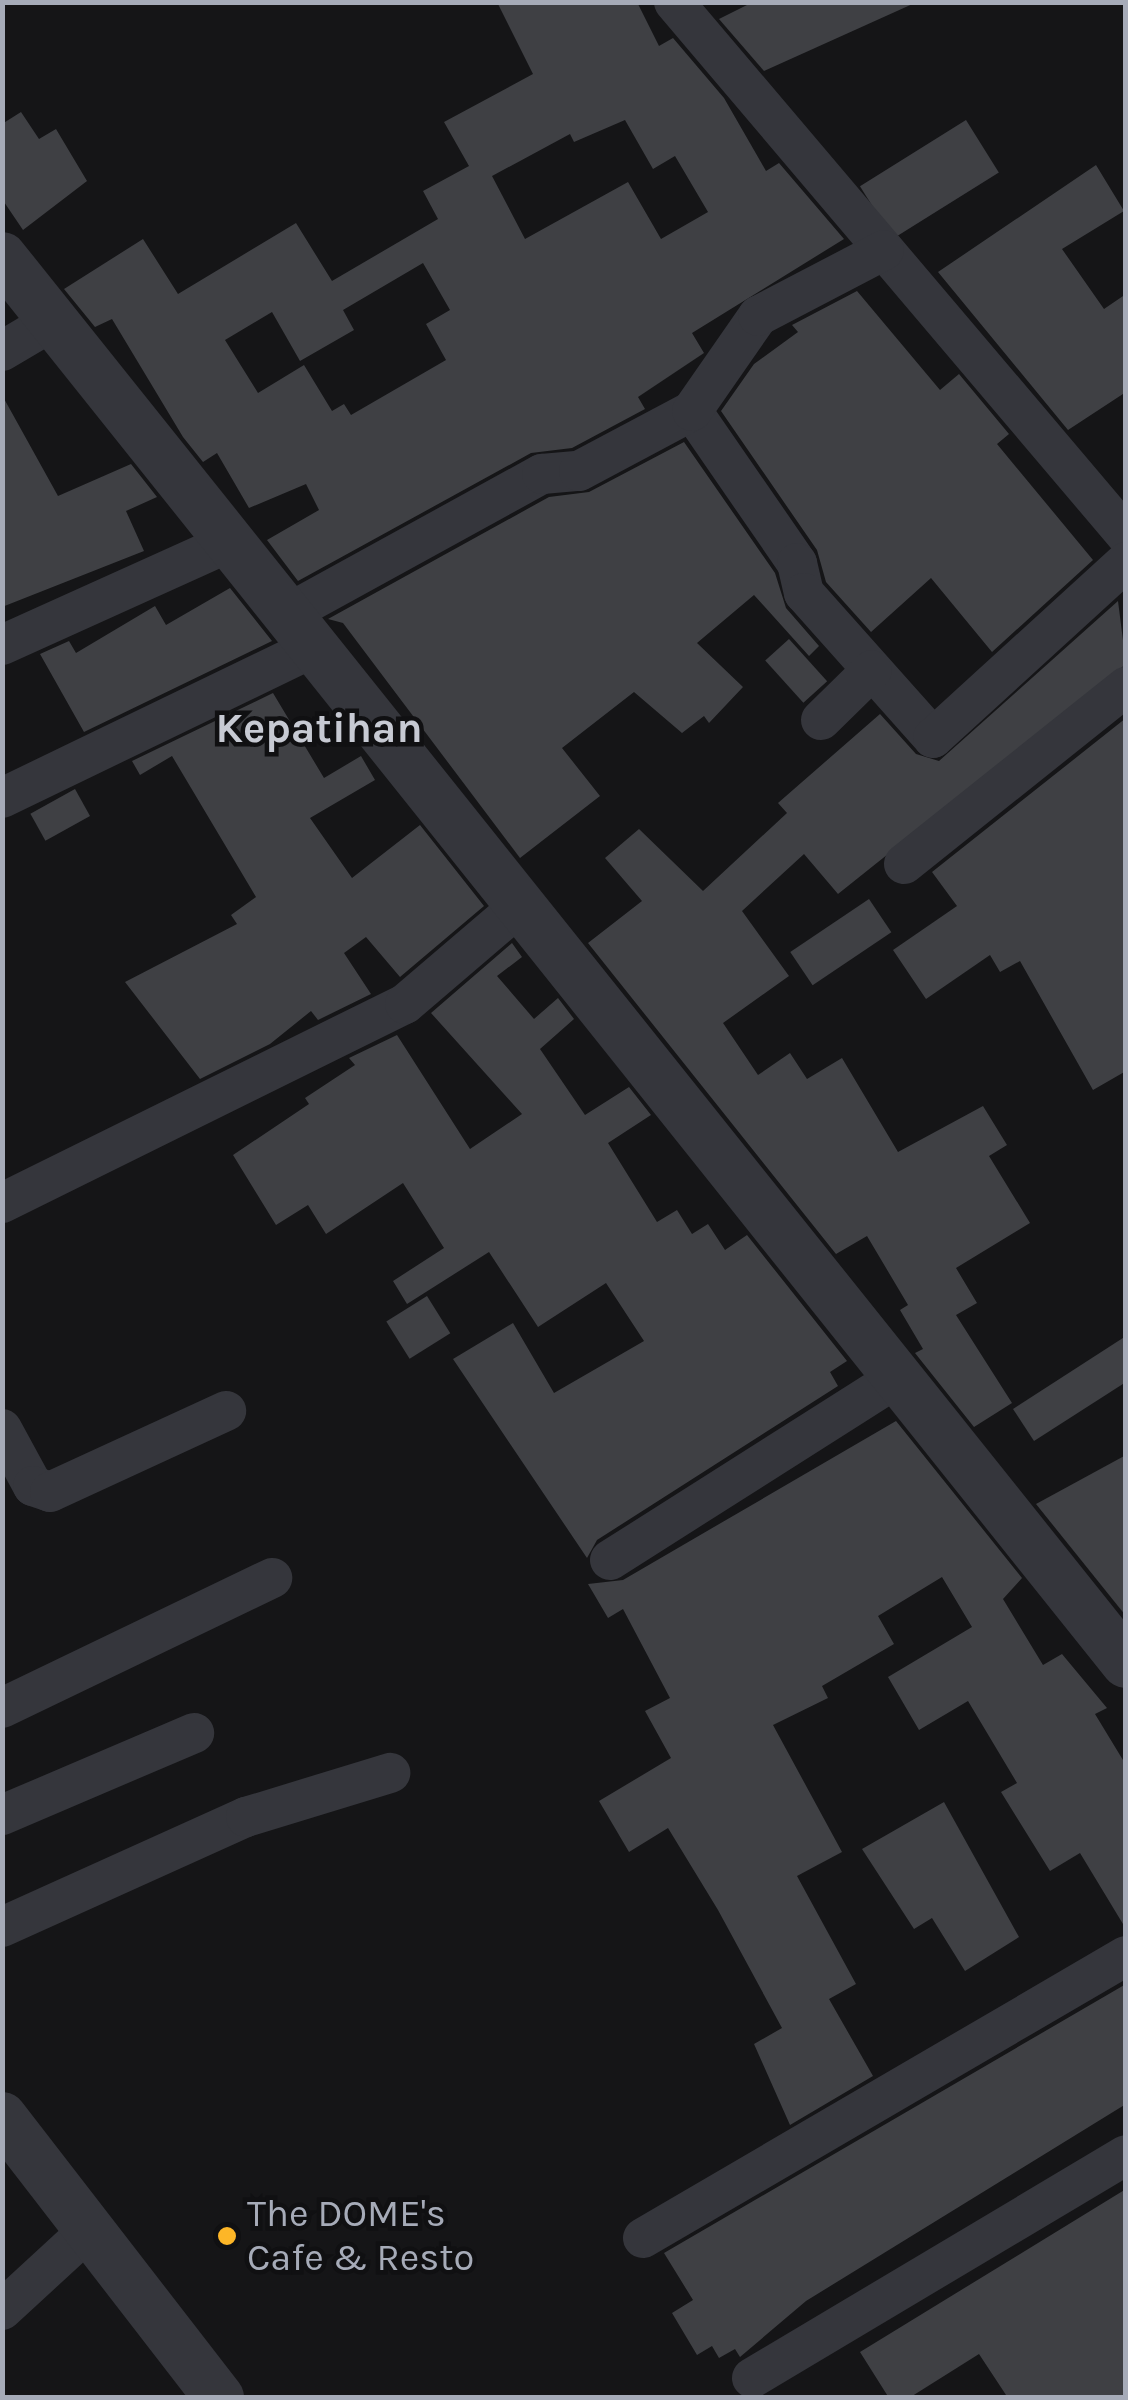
<!DOCTYPE html>
<style>
body{margin:0}
#map{position:relative;width:1128px;height:2400px;overflow:hidden;background:#151517;font-family:Karla,sans-serif}
div>[style]{position:absolute}
[style*='--x']{left:calc(var(--x)*1px);top:calc(var(--y)*1px);width:calc(var(--w)*1px);rotate:calc(var(--a)*1deg)}
.building>*{inset:0;background:#3f4044;transform-origin:0 0}
.minor>*{height:40px;margin:-20px;padding:0 20px;transform-origin:20px;border-radius:20px;background:#35363c}
.tertiary>*{height:50px;margin:-25px;padding:0 25px;transform-origin:25px;border-radius:25px;background:#35363c}
.dots>*{width:28px;height:28px;translate:-50% -50%;box-sizing:border-box;border:5px solid #101012;border-radius:50%}
span{translate:-50% -50%;white-space:nowrap;text-align:center;line-height:1.15;-webkit-text-stroke:9px #101012;paint-order:stroke}
.poi-label{font-size:38px;color:#a6abb8}
.left{translate:0 -50%;text-align:left}
.quarter-label{font-size:42px;color:#c7cad3;font-weight:700}
.frame{position:absolute;inset:0;border:5px solid #a6abb8;pointer-events:none}
</style>
<div id="map">
<div class="building">
<div style="clip-path:polygon(evenodd,497px 2px,637px 2px,659px 46px,673px 38px,724px 98px,766px 171px,779px 163px,844px 239px,692px 333px,704px 353px,638px 397px,645px 409px,572px 448px,531px 453px,298px 581px,267px 540px,319px 510px,306px 484px,249px 508px,217px 453px,203px 462px,183px 437px,112px 319px,95px 327px,64px 289px,143px 239px,178px 294px,296px 223px,332px 281px,438px 219px,423px 191px,469px 166px,444px 122px,533px 74px,497px 2px,625px 120px,653px 169px,675px 156px,708px 212px,661px 239px,628px 182px,525px 239px,492px 176px,570px 134px,574px 142px,625px 120px,497px 2px,423px 263px,450px 310px,426px 324px,446px 360px,351px 415px,344px 404px,332px 411px,304px 365px,258px 393px,225px 340px,272px 312px,300px 361px,354px 330px,343px 310px,423px 263px)"></div>
<div style="clip-path:polygon(753px 2px,917px 2px,764px 71px,719px 19px)"></div>
<div style="clip-path:polygon(21px 112px,39px 139px,56px 129px,87px 181px,23px 230px,2px 199px,2px 124px)"></div>
<div style="left:966px;top:120px;width:62px;height:125px;rotate:58deg"></div>
<div style="clip-path:polygon(1096px 165px,1124px 211px,1062px 249px,1104px 309px,1126px 294px,1126px 392px,1068px 430px,938px 272px)"></div>
<div style="clip-path:polygon(857px 291px,940px 390px,959px 374px,1009px 434px,997px 444px,1093px 560px,992px 652px,931px 578px,871px 632px,826px 582px,817px 550px,721px 411px,754px 364px,798px 332px,792px 325px)"></div>
<div style="clip-path:polygon(2px 395px,58px 496px,131px 464px,157px 497px,126px 511px,144px 551px,2px 607px)"></div>
<div style="clip-path:polygon(684px 442px,775px 573px,786px 608px,819px 646px,809px 656px,754px 595px,697px 643px,743px 687px,709px 723px,704px 716px,682px 733px,634px 692px,562px 748px,600px 796px,520px 858px,343px 623px,328px 619px,549px 497px,589px 492px)"></div>
<div style="clip-path:polygon(230px 588px,272px 641px,84px 732px,40px 654px,69px 641px,76px 653px,155px 606px,166px 625px)"></div>
<div style="clip-path:polygon(1118px 601px,1126px 664px,838px 894px,804px 854px,742px 911px,789px 976px,723px 1023px,758px 1075px,790px 1053px,807px 1079px,842px 1058px,898px 1152px,983px 1106px,1007px 1145px,989px 1156px,1030px 1223px,956px 1268px,977px 1303px,956px 1315px,1012px 1403px,974px 1427px,915px 1353px,923px 1349px,900px 1310px,908px 1305px,867px 1236px,836px 1254px,588px 943px,642px 901px,605px 858px,639px 829px,703px 891px,787px 813px,778px 803px,880px 714px,916px 754px,939px 761px)"></div>
<div style="left:789px;top:639px;width:57px;height:32px;rotate:48deg"></div>
<div style="clip-path:polygon(273px 693px,324px 778px,361px 756px,375px 780px,310px 818px,352px 878px,420px 825px,484px 906px,400px 977px,366px 937px,344px 953px,371px 994px,318px 1020px,311px 1011px,270px 1044px,200px 1079px,125px 982px,237px 924px,231px 915px,256px 897px,172px 756px,140px 775px,132px 761px)"></div>
<div style="clip-path:polygon(1126px 718px,1126px 1071px,1093px 1090px,1020px 961px,1000px 972px,990px 955px,926px 999px,893px 950px,957px 906px,932px 872px)"></div>
<div style="left:75px;top:789px;width:31px;height:51px;rotate:61deg"></div>
<div style="left:869px;top:899px;width:40px;height:95px;rotate:56deg"></div>
<div style="clip-path:polygon(512px 943px,522px 957px,497px 976px,534px 1019px,558px 998px,574px 1019px,540px 1049px,585px 1115px,629px 1087px,651px 1115px,608px 1143px,657px 1222px,677px 1210px,692px 1234px,708px 1224px,725px 1250px,747px 1235px,847px 1361px,830px 1372px,838px 1386px,597px 1540px,587px 1558px,453px 1359px,513px 1323px,554px 1393px,644px 1341px,606px 1283px,538px 1327px,489px 1252px,407px 1304px,393px 1281px,444px 1248px,403px 1183px,326px 1234px,308px 1205px,276px 1225px,233px 1155px,309px 1104px,305px 1098px,355px 1065px,349px 1058px,397px 1035px,470px 1149px,522px 1114px,431px 1013px)"></div>
<div style="left:427px;top:1296px;width:44px;height:48px;rotate:58deg"></div>
<div style="clip-path:polygon(1126px 1336px,1126px 1382px,1034px 1441px,1013px 1409px)"></div>
<div style="clip-path:polygon(896px 1421px,1022px 1578px,1003px 1599px,1043px 1665px,1062px 1654px,1107px 1708px,1095px 1714px,1126px 1765px,1126px 1929px,1080px 1853px,1050px 1871px,1001px 1792px,1017px 1783px,968px 1701px,919px 1730px,888px 1677px,972px 1627px,942px 1577px,878px 1616px,894px 1644px,822px 1686px,828px 1698px,773px 1725px,842px 1852px,797px 1876px,856px 1984px,829px 1999px,873px 2076px,790px 2125px,754px 2044px,782px 2028px,718px 1910px,668px 1828px,629px 1852px,599px 1801px,671px 1758px,645px 1711px,670px 1698px,623px 1609px,608px 1618px,588px 1584px,623px 1580px)"></div>
<div style="clip-path:polygon(1126px 1455px,1126px 1616px,1036px 1504px)"></div>
<div style="clip-path:polygon(944px 1802px,1019px 1937px,965px 1971px,932px 1918px,914px 1929px,862px 1849px)"></div>
<div style="clip-path:polygon(1126px 1984px,1126px 2104px,806px 2301px,740px 2357px,735px 2349px,719px 2358px,712px 2346px,697px 2355px,672px 2313px,693px 2300px,664px 2253px)"></div>
<div style="clip-path:polygon(1126px 2189px,1126px 2398px,1008px 2398px,979px 2354px,909px 2398px,889px 2398px,860px 2352px)"></div>
</div>
<div class="minor">
<div style="--x:674;--y:2;--w:699;--a:49.7"></div>
<div style="--x:2;--y:351;--w:59;--a:-30.5"></div>
<div style="--x:692;--y:411;--w:185;--a:55.4"></div>
<div style="--x:797;--y:563;--w:31;--a:77"></div>
<div style="--x:804;--y:593;--w:194;--a:48.3"></div>
<div style="--x:933;--y:738;--w:261;--a:-42.4"></div>
<div style="--x:287;--y:614;--w:291;--a:-28.8"></div>
<div style="--x:542;--y:474;--w:37;--a:-5"></div>
<div style="--x:579;--y:471;--w:128;--a:-28"></div>
<div style="--x:692;--y:411;--w:116;--a:-55.2"></div>
<div style="--x:758;--y:316;--w:142;--a:-27.6"></div>
<div style="--x:2;--y:645;--w:250;--a:-24.3"></div>
<div style="--x:821;--y:720;--w:71;--a:-44.4"></div>
<div style="--x:2;--y:798;--w:347;--a:-25.8"></div>
<div style="--x:904;--y:864;--w:284;--a:-38.6"></div>
<div style="--x:2;--y:1203;--w:449;--a:-26.3"></div>
<div style="--x:405;--y:1004;--w:145;--a:-40.5"></div>
<div style="--x:2;--y:1429;--w:65;--a:61.5"></div>
<div style="--x:33;--y:1486;--w:18;--a:19"></div>
<div style="--x:50;--y:1492;--w:194;--a:-24.7"></div>
<div style="--x:610;--y:1560;--w:336;--a:-32.4"></div>
<div style="--x:2;--y:1708;--w:300;--a:-25.7"></div>
<div style="--x:2;--y:1815;--w:209;--a:-23.1"></div>
<div style="--x:2;--y:1927;--w:268;--a:-24.3"></div>
<div style="--x:246;--y:1817;--w:151;--a:-17"></div>
<div style="--x:643;--y:2238;--w:559;--a:-30.28"></div>
<div style="--x:2;--y:2310;--w:120;--a:-42.6"></div>
<div style="--x:752;--y:2378;--w:435;--a:-30.8"></div>
</div>
<div class="tertiary">
<div style="--x:2;--y:257;--w:1800;--a:51.36"></div>
<div style="--x:2;--y:2117;--w:355;--a:52.3"></div>
</div>
<div class="dots">
<div style="left:227px;top:2236px;background:#fdb627"></div>
</div>
<div class="poi-label">
<span class="left" style="left:247px;top:2236px">The DOME's<br>Cafe &amp; Resto</span>
</div>
<div class="quarter-label">
<span style="left:319px;top:728px">Kepatihan</span>
</div>
<div class="frame"></div>
</div>
